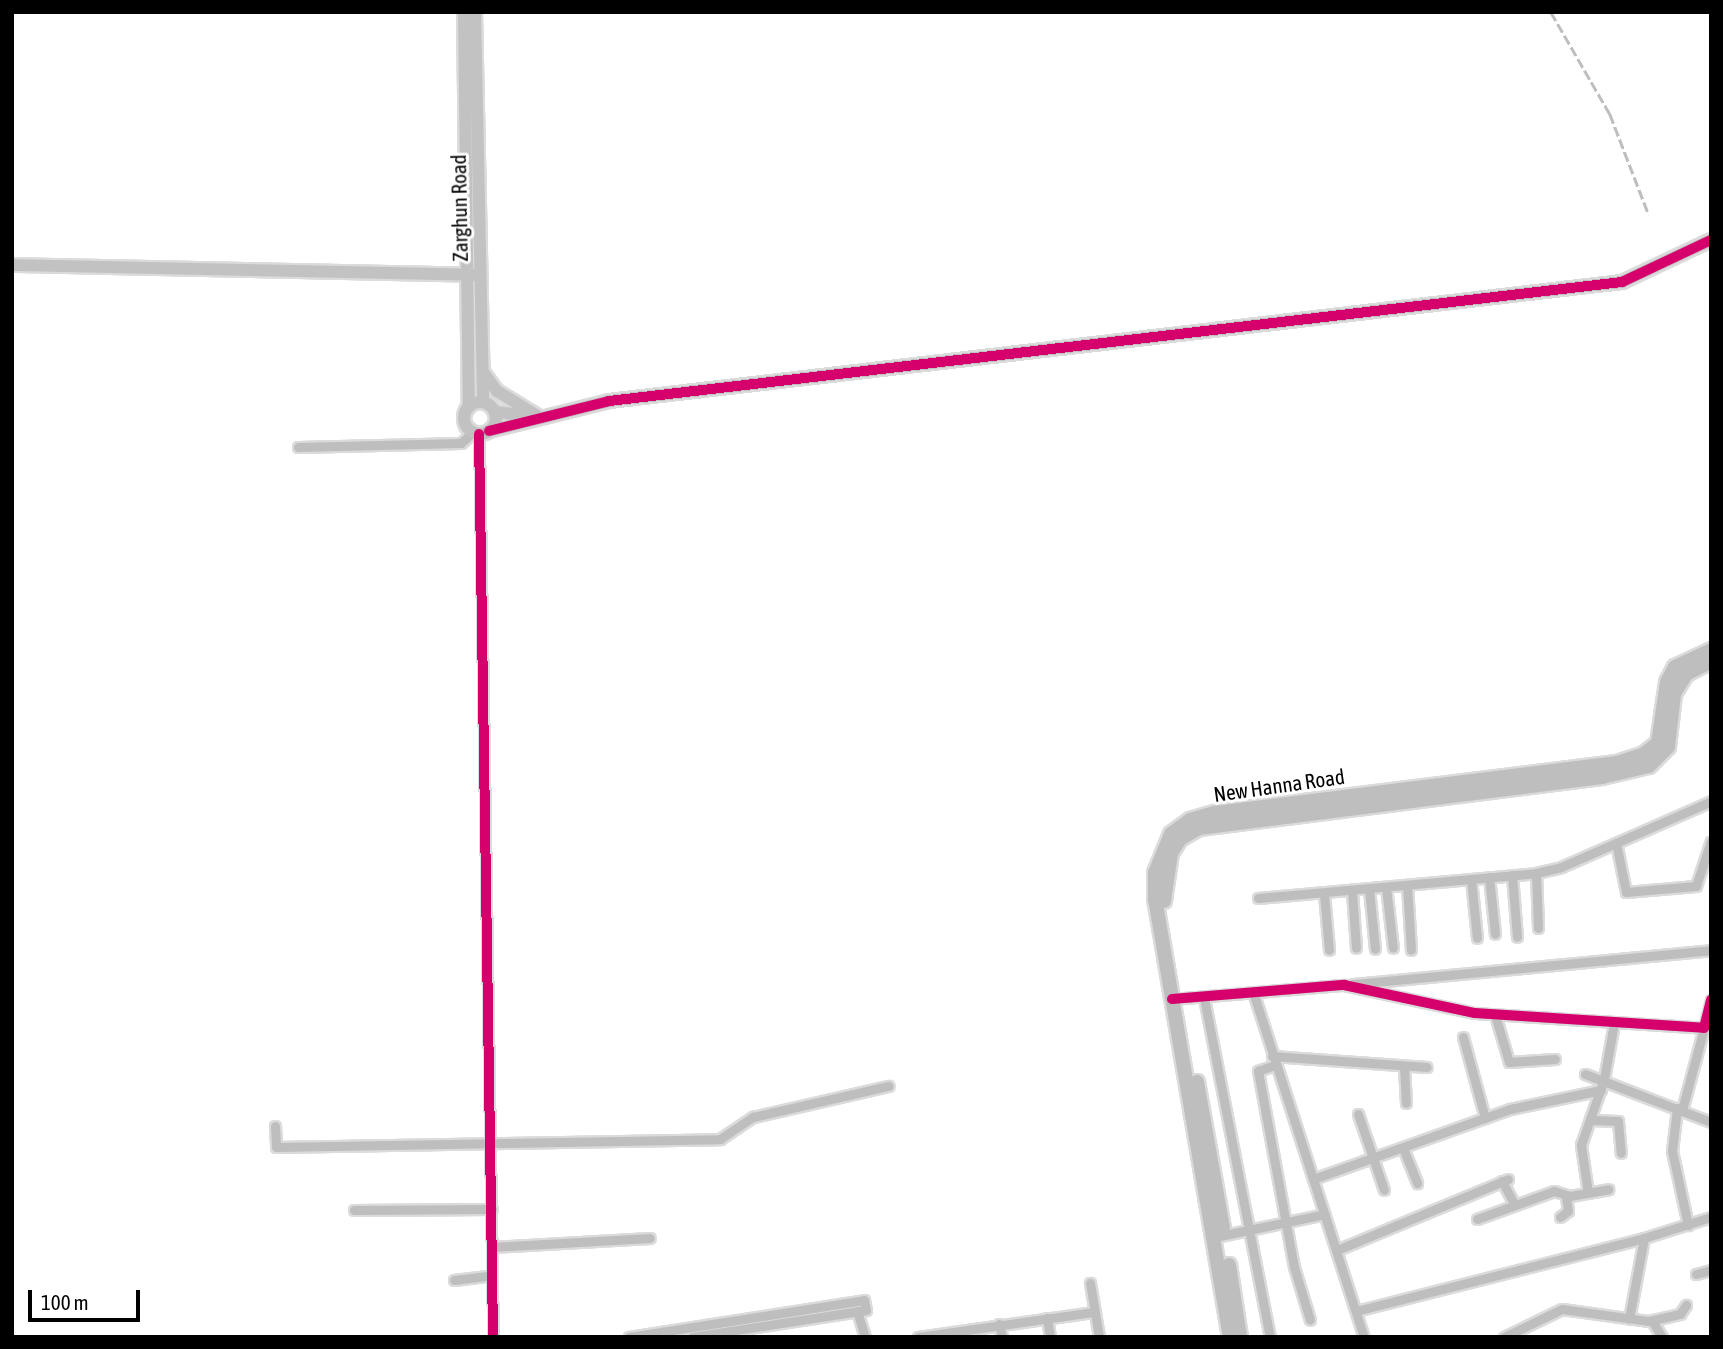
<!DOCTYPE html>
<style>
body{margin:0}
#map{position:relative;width:1723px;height:1349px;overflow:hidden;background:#fff;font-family:"Asap Condensed",sans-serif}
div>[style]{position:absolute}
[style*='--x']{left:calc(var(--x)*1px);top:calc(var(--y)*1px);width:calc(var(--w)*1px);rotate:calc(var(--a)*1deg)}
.roads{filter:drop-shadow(2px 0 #dbdbdb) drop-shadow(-2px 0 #dbdbdb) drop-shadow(0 2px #dbdbdb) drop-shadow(0 -2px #dbdbdb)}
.street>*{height:9px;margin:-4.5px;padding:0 4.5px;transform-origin:4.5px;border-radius:4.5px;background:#bebebe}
.secondary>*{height:12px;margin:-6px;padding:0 6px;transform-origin:6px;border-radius:6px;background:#c2c2c2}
.secondary>.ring{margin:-6px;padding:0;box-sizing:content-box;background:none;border:12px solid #c2c2c2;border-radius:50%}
.primary>*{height:14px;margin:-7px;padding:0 7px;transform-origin:7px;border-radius:7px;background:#bebebe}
.rail>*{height:2.5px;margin-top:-1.25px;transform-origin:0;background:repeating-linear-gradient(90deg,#bebebe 0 10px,transparent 0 13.5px)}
.cycleway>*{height:10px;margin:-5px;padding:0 5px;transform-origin:5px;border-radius:5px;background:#d6006c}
span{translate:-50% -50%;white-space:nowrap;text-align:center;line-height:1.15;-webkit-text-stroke:6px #fff;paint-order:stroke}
.street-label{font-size:21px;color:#000}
.frame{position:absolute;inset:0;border:14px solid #000;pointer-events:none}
.scale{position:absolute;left:28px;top:1290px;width:112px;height:32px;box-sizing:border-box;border:4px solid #000;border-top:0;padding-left:9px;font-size:21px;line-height:24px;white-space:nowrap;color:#000;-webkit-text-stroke:5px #fff;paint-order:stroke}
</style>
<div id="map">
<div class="roads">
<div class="street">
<div style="--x:479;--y:434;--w:903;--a:89.11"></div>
<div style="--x:298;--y:447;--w:163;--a:-1.4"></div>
<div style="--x:461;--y:443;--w:16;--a:-43"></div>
<div style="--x:1616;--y:843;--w:50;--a:78.5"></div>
<div style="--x:1626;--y:892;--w:70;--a:-4.9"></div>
<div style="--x:1696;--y:886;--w:47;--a:-71.6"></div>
<div style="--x:1536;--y:873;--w:55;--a:87.9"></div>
<div style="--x:1512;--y:875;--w:62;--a:85.4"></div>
<div style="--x:1489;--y:877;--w:57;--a:84"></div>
<div style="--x:1471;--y:879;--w:59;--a:84.2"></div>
<div style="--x:1407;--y:885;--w:65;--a:86.5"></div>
<div style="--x:1386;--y:887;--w:61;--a:83.5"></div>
<div style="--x:1369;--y:889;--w:60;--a:84.3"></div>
<div style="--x:1352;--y:891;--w:57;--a:86"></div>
<div style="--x:1324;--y:894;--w:56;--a:84.9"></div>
<div style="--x:1258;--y:898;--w:279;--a:-5.1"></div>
<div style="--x:1536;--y:873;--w:26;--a:-13"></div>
<div style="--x:1561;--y:867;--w:164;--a:-23.7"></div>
<div style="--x:1353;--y:984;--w:360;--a:-5.4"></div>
<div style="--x:1254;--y:995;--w:359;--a:72.2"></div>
<div style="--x:1204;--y:998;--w:345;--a:79"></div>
<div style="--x:1172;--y:999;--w:173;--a:-4.7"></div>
<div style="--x:1344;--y:985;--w:134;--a:12.1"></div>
<div style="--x:1475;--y:1013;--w:229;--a:3.7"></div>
<div style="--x:1704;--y:1028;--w:29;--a:-76"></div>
<div style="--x:1495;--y:1015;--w:49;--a:73.4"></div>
<div style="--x:1509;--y:1062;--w:46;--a:-3.7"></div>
<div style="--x:1463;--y:1037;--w:84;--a:74.8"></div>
<div style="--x:1272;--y:1056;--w:155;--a:4.1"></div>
<div style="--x:1275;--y:1065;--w:18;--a:161"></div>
<div style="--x:1258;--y:1071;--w:199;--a:79.6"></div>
<div style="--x:1294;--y:1267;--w:55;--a:73.2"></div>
<div style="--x:1404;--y:1066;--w:37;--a:87"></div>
<div style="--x:1585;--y:1074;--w:135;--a:20.9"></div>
<div style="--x:1677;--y:1108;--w:43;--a:96.6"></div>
<div style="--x:1672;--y:1151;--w:76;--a:77.8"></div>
<div style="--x:1682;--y:1110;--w:85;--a:-75"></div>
<div style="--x:1704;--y:1028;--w:5;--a:-22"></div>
<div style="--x:1358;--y:1114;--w:80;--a:71.1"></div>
<div style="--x:1591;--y:1120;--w:27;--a:2"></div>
<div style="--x:1618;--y:1121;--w:32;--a:85"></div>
<div style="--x:275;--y:1126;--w:21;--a:87"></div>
<div style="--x:276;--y:1147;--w:444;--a:-1"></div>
<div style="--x:720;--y:1139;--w:40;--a:-34"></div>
<div style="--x:753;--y:1117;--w:139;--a:-12.9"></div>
<div style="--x:1403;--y:1148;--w:38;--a:68"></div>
<div style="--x:1313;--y:1179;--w:209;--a:-19.6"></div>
<div style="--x:1510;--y:1109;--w:93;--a:-11.8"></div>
<div style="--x:1502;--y:1181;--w:27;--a:62"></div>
<div style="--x:1588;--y:1193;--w:49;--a:-98.3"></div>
<div style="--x:1581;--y:1145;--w:70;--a:-70.8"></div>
<div style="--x:1604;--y:1079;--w:57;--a:-79.9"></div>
<div style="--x:354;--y:1210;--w:138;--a:-0.4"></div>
<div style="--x:1560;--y:1217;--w:10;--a:-37"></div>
<div style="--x:1568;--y:1211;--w:15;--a:-98"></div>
<div style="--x:1477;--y:1219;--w:82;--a:-20"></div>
<div style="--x:1554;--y:1191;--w:17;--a:17"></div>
<div style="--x:1570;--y:1196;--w:39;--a:-10"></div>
<div style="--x:1215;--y:1237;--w:112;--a:-11.8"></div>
<div style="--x:1644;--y:1238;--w:70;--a:-17.4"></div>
<div style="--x:492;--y:1247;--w:158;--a:-3.3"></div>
<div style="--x:1337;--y:1250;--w:185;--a:-22.5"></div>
<div style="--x:1696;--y:1274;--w:16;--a:-15"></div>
<div style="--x:454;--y:1280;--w:38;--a:-7"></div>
<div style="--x:1090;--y:1283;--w:55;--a:80.5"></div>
<div style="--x:857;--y:1311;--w:27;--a:73"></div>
<div style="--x:1356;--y:1311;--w:297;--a:-14.2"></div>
<div style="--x:1644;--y:1238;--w:82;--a:100.5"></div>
<div style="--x:1047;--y:1318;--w:19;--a:81"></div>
<div style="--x:1652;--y:1321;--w:19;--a:58"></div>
<div style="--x:999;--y:1324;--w:13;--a:77"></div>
<div style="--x:629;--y:1337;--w:238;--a:-8.9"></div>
<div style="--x:864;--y:1300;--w:10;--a:79"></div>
<div style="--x:866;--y:1310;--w:176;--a:171.2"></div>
<div style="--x:918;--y:1337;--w:178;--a:-8.1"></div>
<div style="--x:1504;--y:1337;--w:64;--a:-25.8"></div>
<div style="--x:1562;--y:1309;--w:88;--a:7.9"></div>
<div style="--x:1649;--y:1321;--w:32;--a:-13"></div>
<div style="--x:1680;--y:1314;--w:11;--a:-56"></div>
</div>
<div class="secondary">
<div style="--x:464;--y:12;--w:395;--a:89.3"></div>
<div style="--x:475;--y:12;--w:390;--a:88.8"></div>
<div style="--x:12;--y:265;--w:467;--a:1.2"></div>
<div style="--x:483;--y:372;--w:24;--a:54"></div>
<div style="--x:497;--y:391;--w:46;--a:31.6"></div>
<div class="ring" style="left:464px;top:402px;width:20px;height:20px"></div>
<div style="--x:495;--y:412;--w:37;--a:6"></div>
<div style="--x:489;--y:431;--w:124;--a:-14"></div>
<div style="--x:609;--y:401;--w:1020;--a:-6.7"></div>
<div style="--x:1622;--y:282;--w:98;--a:-25.3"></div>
</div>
<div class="primary">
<div style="--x:1164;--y:901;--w:49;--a:-81.7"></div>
<div style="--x:1171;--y:853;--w:17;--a:-57"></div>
<div style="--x:1180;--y:839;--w:22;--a:-30"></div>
<div style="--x:1199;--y:828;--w:406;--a:-7.2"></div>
<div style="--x:1602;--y:777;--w:48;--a:-13.2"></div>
<div style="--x:1649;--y:766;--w:27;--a:-45"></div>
<div style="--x:1668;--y:747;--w:53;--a:-83.5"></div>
<div style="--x:1674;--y:694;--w:23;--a:-59"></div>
<div style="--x:1686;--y:674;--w:28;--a:-27"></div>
<div style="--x:1197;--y:1082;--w:148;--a:79.9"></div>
<div style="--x:1229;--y:1265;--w:73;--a:81.3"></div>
<div style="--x:1230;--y:1337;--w:443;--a:-99.7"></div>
<div style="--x:1155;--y:900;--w:27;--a:-90"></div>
<div style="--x:1155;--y:873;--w:42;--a:-67.7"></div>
<div style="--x:1171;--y:834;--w:24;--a:-36"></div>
<div style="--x:1190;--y:820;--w:26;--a:-16"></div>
<div style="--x:1215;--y:813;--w:405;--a:-7.1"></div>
<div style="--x:1617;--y:763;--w:28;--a:-18"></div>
<div style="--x:1644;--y:754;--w:18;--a:-38"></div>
<div style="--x:1658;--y:743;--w:62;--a:-81.6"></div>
<div style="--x:1667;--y:682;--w:17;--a:-62"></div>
<div style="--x:1675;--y:667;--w:40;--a:-25"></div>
</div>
</div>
<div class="rail">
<div style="--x:1551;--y:12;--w:118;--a:60"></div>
<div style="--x:1610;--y:114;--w:108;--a:68.9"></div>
</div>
<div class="cycleway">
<div style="--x:489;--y:431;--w:124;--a:-14"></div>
<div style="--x:609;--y:401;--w:1020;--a:-6.7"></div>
<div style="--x:1622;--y:282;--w:98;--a:-25.3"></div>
<div style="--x:479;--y:434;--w:903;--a:89.11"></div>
<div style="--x:1172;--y:999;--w:173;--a:-4.7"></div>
<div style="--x:1344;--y:985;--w:134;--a:12.1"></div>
<div style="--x:1475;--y:1013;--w:229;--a:3.7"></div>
<div style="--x:1704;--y:1028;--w:29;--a:-76"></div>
</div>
<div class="street-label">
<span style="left:459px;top:208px;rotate:-91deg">Zarghun Road</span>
<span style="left:1279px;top:785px;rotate:-8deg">New Hanna Road</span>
</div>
<div class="frame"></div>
<div class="scale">100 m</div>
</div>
